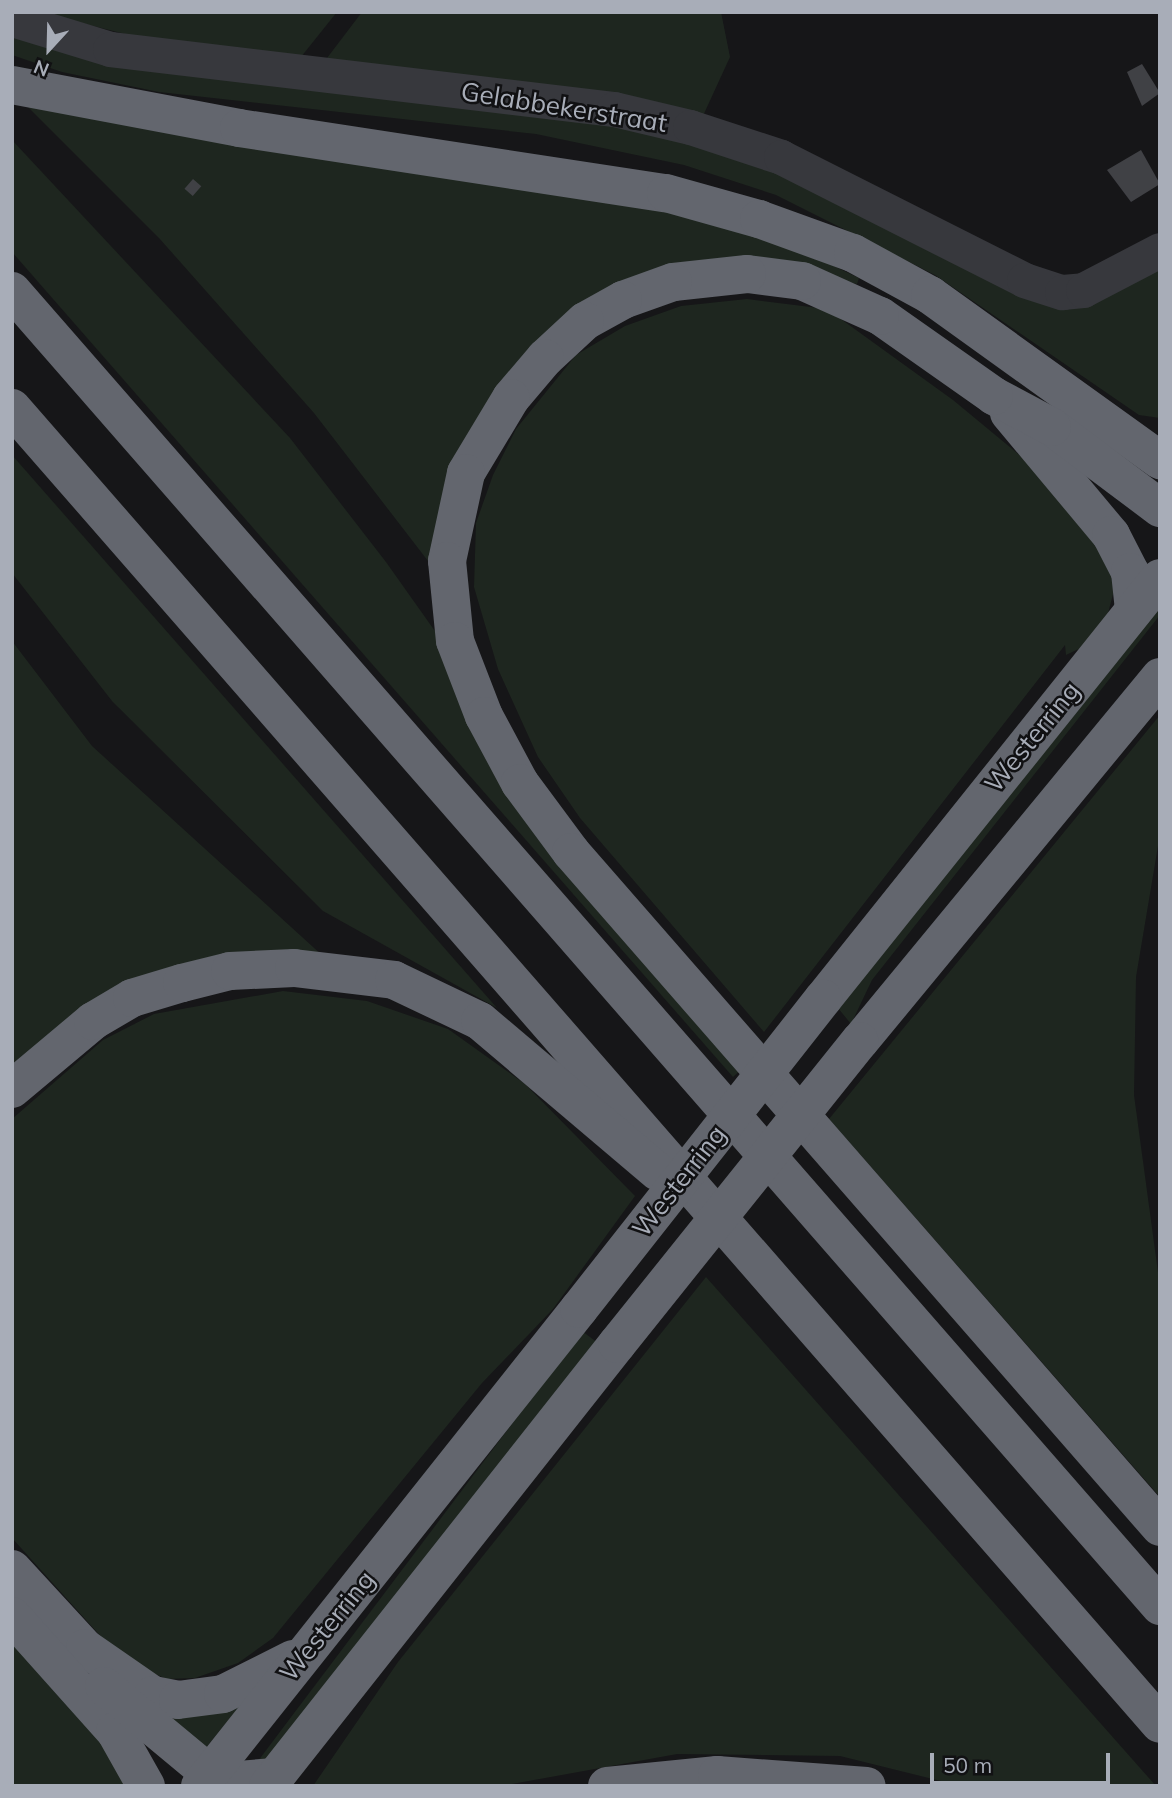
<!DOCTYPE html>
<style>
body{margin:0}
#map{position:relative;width:1172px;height:1798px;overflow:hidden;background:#161618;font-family:Mulish,sans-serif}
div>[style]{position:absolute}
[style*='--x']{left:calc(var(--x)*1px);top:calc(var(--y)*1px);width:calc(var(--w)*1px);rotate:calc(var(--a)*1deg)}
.green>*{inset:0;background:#1e261f;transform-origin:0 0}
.building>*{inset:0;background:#404145;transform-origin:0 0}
.minor>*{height:35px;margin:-17.5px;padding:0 17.5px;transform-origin:17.5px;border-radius:17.5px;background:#37383d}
.highway>*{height:38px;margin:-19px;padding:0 19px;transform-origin:19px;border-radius:19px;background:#63666e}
.highway-bridge>*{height:38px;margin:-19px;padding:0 19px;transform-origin:19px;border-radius:19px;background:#63666e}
span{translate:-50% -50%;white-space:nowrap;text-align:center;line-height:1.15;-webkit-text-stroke:5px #111113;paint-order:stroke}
.street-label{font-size:26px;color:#a8adb8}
.frame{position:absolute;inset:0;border:14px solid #a8adb8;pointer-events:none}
.north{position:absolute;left:14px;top:14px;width:70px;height:70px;-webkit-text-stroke:5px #111113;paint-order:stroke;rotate:202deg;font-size:19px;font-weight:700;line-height:28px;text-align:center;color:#a8adb8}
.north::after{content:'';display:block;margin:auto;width:24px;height:32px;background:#a8adb8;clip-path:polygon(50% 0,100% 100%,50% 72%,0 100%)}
.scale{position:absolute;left:930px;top:1753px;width:180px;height:32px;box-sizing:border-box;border:4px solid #a8adb8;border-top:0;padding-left:9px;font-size:21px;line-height:24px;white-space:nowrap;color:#a8adb8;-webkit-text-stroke:5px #111113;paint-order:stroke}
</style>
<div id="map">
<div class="green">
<div style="clip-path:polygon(38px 12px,337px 12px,301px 57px,137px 37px)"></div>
<div style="clip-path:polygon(362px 12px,721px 12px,730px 57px,702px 118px,324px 62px)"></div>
<div style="clip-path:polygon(12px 30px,684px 136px,774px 165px,1030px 295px,1160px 260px,1160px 418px,1139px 415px,935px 275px,776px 195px,684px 165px,536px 134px,159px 92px,62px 72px,12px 55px)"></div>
<div style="clip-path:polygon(27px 106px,566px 185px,783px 242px,859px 278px,857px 284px,778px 266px,562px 322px,438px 574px,314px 413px,159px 238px)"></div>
<div style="clip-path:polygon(12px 140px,290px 438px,386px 562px,744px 1067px,733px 1077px,12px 252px)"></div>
<div style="clip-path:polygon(747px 299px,827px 309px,953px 400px,1040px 472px,1083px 521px,1116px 583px,1107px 617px,1089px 644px,1066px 655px,1065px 645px,764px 1032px,580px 818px,538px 757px,498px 669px,474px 587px,476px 523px,493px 475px,516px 429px,576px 355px,625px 326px,681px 306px)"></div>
<div style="clip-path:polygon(12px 455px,497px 1008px,323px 911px,112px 701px,12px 573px)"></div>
<div style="clip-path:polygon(1160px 596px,1160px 615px,872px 980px,851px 1024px,838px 1008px)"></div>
<div style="clip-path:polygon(12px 641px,92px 746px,324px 957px,253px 953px,12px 1066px)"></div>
<div style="clip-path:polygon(1160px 715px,1160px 834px,1136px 977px,1134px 1095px,1160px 1287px,1160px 1497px,829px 1119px)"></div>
<div style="clip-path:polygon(283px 991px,367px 1001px,448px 1029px,525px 1084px,635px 1196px,553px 1309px,482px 1383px,273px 1638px,238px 1663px,195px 1678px,167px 1679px,123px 1661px,12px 1538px,12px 1119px,103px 1040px,154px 1014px)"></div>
<div style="clip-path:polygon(706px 1277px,1156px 1786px,961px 1786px,840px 1756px,677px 1754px,501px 1786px,313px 1786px,398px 1662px)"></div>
<div style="left:582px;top:1331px;width:20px;height:550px;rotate:37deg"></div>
<div style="clip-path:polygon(12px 1636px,126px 1767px,124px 1786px,12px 1786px)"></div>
<div style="clip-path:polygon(133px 1696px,244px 1701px,200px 1755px)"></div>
</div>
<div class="building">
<div style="clip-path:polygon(1142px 64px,1160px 93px,1142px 106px,1127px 72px)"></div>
<div style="clip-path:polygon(1141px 150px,1160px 184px,1131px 202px,1107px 170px)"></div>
<div style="left:193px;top:179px;width:11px;height:13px;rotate:41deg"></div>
</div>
<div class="minor">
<div style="--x:12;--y:19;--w:102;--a:17"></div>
<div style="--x:110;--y:49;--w:508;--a:6.79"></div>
<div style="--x:614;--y:109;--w:78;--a:13.3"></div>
<div style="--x:690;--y:127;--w:96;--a:18.2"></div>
<div style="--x:781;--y:157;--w:272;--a:26.8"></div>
<div style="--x:1024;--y:280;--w:40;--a:18"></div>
<div style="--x:1062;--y:292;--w:21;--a:-5"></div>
<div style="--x:1083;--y:290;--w:87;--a:-27.5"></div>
</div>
<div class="highway">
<div style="--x:12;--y:85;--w:231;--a:10.7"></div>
<div style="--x:239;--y:128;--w:432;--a:8.7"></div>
<div style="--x:666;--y:193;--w:97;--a:15.6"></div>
<div style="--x:759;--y:219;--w:100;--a:19.9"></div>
<div style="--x:853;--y:253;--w:88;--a:28.6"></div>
<div style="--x:930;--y:295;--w:283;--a:35.7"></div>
<div style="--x:12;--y:291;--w:1746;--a:48.88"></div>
<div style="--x:12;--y:408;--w:1746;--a:48.9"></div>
<div style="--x:1009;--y:413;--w:159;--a:50.1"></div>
<div style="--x:1111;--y:535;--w:42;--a:62.8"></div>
<div style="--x:1130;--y:572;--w:38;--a:84"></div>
<div style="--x:1160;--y:508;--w:135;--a:-143.1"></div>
<div style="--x:1052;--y:427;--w:66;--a:-151.9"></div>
<div style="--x:994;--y:396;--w:139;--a:-144.9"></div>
<div style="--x:880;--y:316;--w:85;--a:-155.8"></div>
<div style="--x:802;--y:281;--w:55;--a:-172.7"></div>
<div style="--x:747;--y:274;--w:74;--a:173.8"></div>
<div style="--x:673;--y:282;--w:53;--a:160.2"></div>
<div style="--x:623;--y:300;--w:43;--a:151.1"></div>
<div style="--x:585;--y:321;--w:54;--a:137.2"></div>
<div style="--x:545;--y:358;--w:52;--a:130.4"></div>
<div style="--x:511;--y:398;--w:87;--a:121"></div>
<div style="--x:466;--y:473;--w:90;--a:102.2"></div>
<div style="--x:447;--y:561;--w:80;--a:84.3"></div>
<div style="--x:455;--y:641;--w:80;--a:68.9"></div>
<div style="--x:484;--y:716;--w:76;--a:61.8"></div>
<div style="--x:520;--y:783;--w:86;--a:53.5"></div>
<div style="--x:571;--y:852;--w:896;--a:48.89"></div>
<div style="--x:823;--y:999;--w:539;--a:-51.32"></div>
<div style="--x:860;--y:1041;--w:472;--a:-50.5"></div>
<div style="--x:12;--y:1089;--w:106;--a:-40"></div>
<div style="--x:93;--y:1021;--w:45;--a:-30.5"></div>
<div style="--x:132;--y:998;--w:52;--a:-16.7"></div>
<div style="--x:182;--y:983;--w:49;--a:-14"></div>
<div style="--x:230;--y:971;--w:64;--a:-2.7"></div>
<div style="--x:294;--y:968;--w:101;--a:6.8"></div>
<div style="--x:394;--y:980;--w:95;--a:25.5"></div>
<div style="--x:480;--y:1021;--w:233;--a:40.3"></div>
<div style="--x:12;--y:1569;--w:108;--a:47.3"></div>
<div style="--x:85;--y:1648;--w:83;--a:34.7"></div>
<div style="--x:153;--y:1695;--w:25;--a:11"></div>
<div style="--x:178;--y:1700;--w:45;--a:-7.6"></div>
<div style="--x:223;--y:1694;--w:78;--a:-26.6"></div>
<div style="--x:12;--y:1616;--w:154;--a:48.2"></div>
<div style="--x:115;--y:1731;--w:63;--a:60.6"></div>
<div style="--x:104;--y:1686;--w:138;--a:39.7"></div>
<div style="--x:210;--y:1774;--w:30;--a:12"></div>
<div style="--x:239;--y:1780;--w:36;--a:-5"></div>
<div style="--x:200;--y:1786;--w:609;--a:-51.53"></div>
<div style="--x:268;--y:1786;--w:563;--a:-51.71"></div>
<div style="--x:607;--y:1786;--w:111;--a:-5.7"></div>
<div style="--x:717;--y:1775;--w:150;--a:4.2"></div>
</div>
<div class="highway-bridge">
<div style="--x:579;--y:1309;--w:395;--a:-51.8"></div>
<div style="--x:617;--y:1344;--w:388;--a:-51.3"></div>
</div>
<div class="street-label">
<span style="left:564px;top:107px;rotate:9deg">Gelabbekerstraat</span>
<span style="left:1032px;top:737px;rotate:-51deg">Westerring</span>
<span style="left:679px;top:1181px;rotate:-52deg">Westerring</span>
<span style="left:327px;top:1626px;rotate:-51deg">Westerring</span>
</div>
<div class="frame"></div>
<div class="north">N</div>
<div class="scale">50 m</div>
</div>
